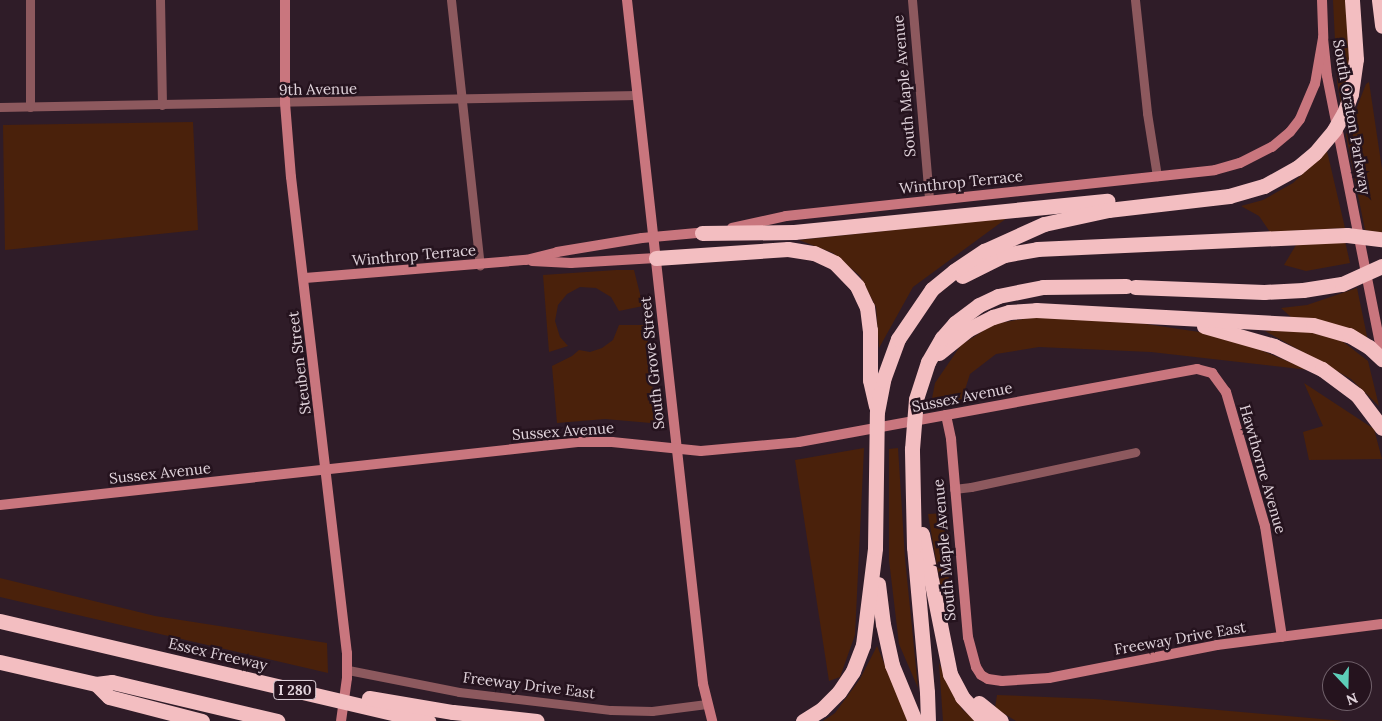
<!DOCTYPE html>
<style>
body{margin:0}
#map{position:relative;width:1382px;height:721px;overflow:hidden;background:#2f1c28;font-family:Lora,serif}
div>[style]{position:absolute}
[style*='--x']{left:calc(var(--x)*1px);top:calc(var(--y)*1px);width:calc(var(--w)*1px);rotate:calc(var(--a)*1deg)}
.green>*{inset:0;background:#4a210b}
.street>*{height:9px;margin:-4.5px;padding:0 4.5px;transform-origin:4.5px;border-radius:4.5px;background:#8d595e}
.secondary>*{height:10px;margin:-5px;padding:0 5px;transform-origin:5px;border-radius:5px;background:#c9767e}
.highway>*{height:15px;margin:-7.5px;padding:0 7.5px;transform-origin:7.5px;border-radius:7.5px;background:#f3bec1}
span{translate:-50% -50%;white-space:nowrap;text-align:center;line-height:1.15;-webkit-text-stroke:5px #25131e;paint-order:stroke}
.shield-label span{padding:1px 4px;background:#25131e;border:1px solid;border-radius:4px;-webkit-text-stroke-width:0}
.shield-label{font-size:14px;color:#e1d4dc;font-weight:700}
.street-label{font-size:15px;color:#e1d4dc}
.north{position:absolute;left:1322px;top:661px;width:50px;height:50px;box-sizing:border-box;background:#25131e;border:1px solid #70606a;border-radius:50%;rotate:159deg;font-size:14px;font-weight:700;line-height:20px;text-align:center;color:#e1d4dc}
.north::after{content:'';display:block;margin:auto;width:18px;height:22px;background:#5dceb9;clip-path:polygon(50% 0,100% 100%,50% 72%,0 100%)}
</style>
<div id="map">
<div class="green">
<div style="clip-path:polygon(1333px 0,1346px 0,1350px 60px,1348px 84px,1341px 104px,1337px 81px)"></div>
<div style="clip-path:polygon(1369px 82px,1382px 169px,1382px 233px,1365px 230px,1346px 135px,1366px 84px)"></div>
<div style="clip-path:polygon(193px 122px,198px 230px,5px 250px,3px 125px)"></div>
<div style="clip-path:polygon(1327px 151px,1345px 228px,1270px 232px,1259px 216px,1241px 206px,1263px 200px,1293px 183px)"></div>
<div style="clip-path:polygon(1007px 218px,913px 287px,879px 348px,876px 307px,860px 276px,833px 253px,799px 240px)"></div>
<div style="clip-path:polygon(1345px 241px,1350px 263px,1306px 271px,1284px 265px,1296px 245px)"></div>
<div style="clip-path:polygon(616px 270px,634px 270px,643px 306px,619px 311px,611px 297px,596px 288px,580px 287px,567px 294px,558px 305px,555px 321px,560px 337px,568px 346px,549px 352px,543px 275px)"></div>
<div style="clip-path:polygon(1357px 288px,1368px 341px,1292px 318px,1281px 308px,1307px 305px)"></div>
<div style="clip-path:polygon(1034px 317px,1139px 323px,1226px 336px,1309px 370px,1151px 352px,1039px 347px,996px 354px,970px 374px,961px 402px,930px 409px,935px 383px,961px 345px,994px 324px)"></div>
<div style="clip-path:polygon(619px 325px,646px 325px,656px 421px,651px 423px,605px 419px,557px 423px,552px 366px,572px 356px,579px 350px,590px 352px,602px 348px,613px 340px)"></div>
<div style="clip-path:polygon(1265px 331px,1306px 331px,1342px 341px,1368px 361px,1379px 406px,1351px 379px)"></div>
<div style="clip-path:polygon(1304px 383px,1374px 429px,1382px 459px,1309px 460px,1303px 432px,1323px 426px)"></div>
<div style="clip-path:polygon(864px 448px,855px 635px,840px 677px,829px 681px,795px 460px)"></div>
<div style="clip-path:polygon(898px 448px,905px 558px,918px 688px,899px 644px,889px 560px,889px 449px)"></div>
<div style="clip-path:polygon(947px 513px,954px 621px,942px 594px,928px 514px)"></div>
<div style="clip-path:polygon(0 578px,155px 616px,327px 643px,328px 673px,0 597px)"></div>
<div style="clip-path:polygon(877px 646px,908px 721px,823px 721px,835px 713px,860px 679px)"></div>
<div style="clip-path:polygon(939px 663px,962px 709px,976px 721px,943px 721px)"></div>
<div style="clip-path:polygon(997px 695px,1094px 699px,1344px 721px,1016px 721px,995px 708px)"></div>
</div>
<div class="street">
<div style="--x:160;--y:0;--w:105;--a:88.9"></div>
<div style="--x:451;--y:0;--w:267;--a:83.8"></div>
<div style="--x:912;--y:0;--w:201;--a:85.1"></div>
<div style="--x:1135;--y:0;--w:114;--a:83.9"></div>
<div style="--x:1147;--y:113;--w:64;--a:81"></div>
<div style="--x:0;--y:107;--w:637;--a:-1.08"></div>
<div style="--x:30;--y:107;--w:107;--a:-90"></div>
<div style="--x:954;--y:489;--w:17;--a:-7"></div>
<div style="--x:971;--y:487;--w:168;--a:-12"></div>
<div style="--x:348;--y:670;--w:113;--a:11.2"></div>
<div style="--x:459;--y:692;--w:153;--a:6.8"></div>
<div style="--x:611;--y:710;--w:41;--a:1.4"></div>
<div style="--x:652;--y:711;--w:55;--a:-7.3"></div>
</div>
<div class="secondary">
<div style="--x:285;--y:0;--w:103;--a:90"></div>
<div style="--x:285;--y:103;--w:74;--a:85.4"></div>
<div style="--x:291;--y:177;--w:479;--a:83.3"></div>
<div style="--x:347;--y:653;--w:25;--a:90"></div>
<div style="--x:347;--y:678;--w:43;--a:97.9"></div>
<div style="--x:627;--y:0;--w:688;--a:83.66"></div>
<div style="--x:703;--y:684;--w:38;--a:76"></div>
<div style="--x:1322;--y:0;--w:38;--a:88"></div>
<div style="--x:1323;--y:38;--w:38;--a:84"></div>
<div style="--x:1327;--y:76;--w:284;--a:78.8"></div>
<div style="--x:732;--y:228;--w:55;--a:-12.5"></div>
<div style="--x:786;--y:216;--w:431;--a:-6.1"></div>
<div style="--x:1215;--y:170;--w:26;--a:-16"></div>
<div style="--x:1240;--y:163;--w:36;--a:-27"></div>
<div style="--x:1272;--y:147;--w:23;--a:-40"></div>
<div style="--x:1290;--y:132;--w:16;--a:-52"></div>
<div style="--x:1300;--y:119;--w:38;--a:-67"></div>
<div style="--x:1315;--y:84;--w:47;--a:-80.1"></div>
<div style="--x:532;--y:261;--w:39;--a:3"></div>
<div style="--x:571;--y:263;--w:85;--a:-3.4"></div>
<div style="--x:305;--y:278;--w:222;--a:-4.7"></div>
<div style="--x:526;--y:260;--w:32;--a:-14"></div>
<div style="--x:557;--y:252;--w:86;--a:-9.4"></div>
<div style="--x:642;--y:238;--w:66;--a:-5.2"></div>
<div style="--x:946;--y:415;--w:25;--a:78"></div>
<div style="--x:951;--y:439;--w:199;--a:85.1"></div>
<div style="--x:968;--y:637;--w:31;--a:75"></div>
<div style="--x:976;--y:667;--w:9;--a:58"></div>
<div style="--x:981;--y:675;--w:8;--a:30"></div>
<div style="--x:988;--y:679;--w:14;--a:8"></div>
<div style="--x:1002;--y:681;--w:47;--a:-3.7"></div>
<div style="--x:1049;--y:678;--w:171;--a:-11.1"></div>
<div style="--x:1217;--y:645;--w:166;--a:-7.3"></div>
<div style="--x:0;--y:505;--w:581;--a:-6.22"></div>
<div style="--x:578;--y:442;--w:34;--a:0"></div>
<div style="--x:612;--y:442;--w:89;--a:5.8"></div>
<div style="--x:701;--y:451;--w:98;--a:-5.2"></div>
<div style="--x:799;--y:442;--w:405;--a:-10.4"></div>
<div style="--x:1197;--y:369;--w:16;--a:15"></div>
<div style="--x:1212;--y:373;--w:24;--a:54"></div>
<div style="--x:1226;--y:392;--w:140;--a:73.8"></div>
<div style="--x:1265;--y:526;--w:112;--a:81.3"></div>
</div>
<div class="highway">
<div style="--x:1379;--y:0;--w:26;--a:83"></div>
<div style="--x:702;--y:233;--w:92;--a:-0.6"></div>
<div style="--x:794;--y:232;--w:315;--a:-5.7"></div>
<div style="--x:656;--y:258;--w:132;--a:-3.9"></div>
<div style="--x:788;--y:249;--w:26;--a:9"></div>
<div style="--x:814;--y:253;--w:23;--a:25"></div>
<div style="--x:835;--y:263;--w:32;--a:46"></div>
<div style="--x:857;--y:286;--w:23;--a:65"></div>
<div style="--x:867;--y:307;--w:23;--a:83"></div>
<div style="--x:870;--y:330;--w:50;--a:90"></div>
<div style="--x:870;--y:380;--w:27;--a:77"></div>
<div style="--x:962;--y:276;--w:47;--a:-26.6"></div>
<div style="--x:1004;--y:255;--w:34;--a:-10"></div>
<div style="--x:1037;--y:249;--w:310;--a:-2.6"></div>
<div style="--x:1347;--y:235;--w:35;--a:7"></div>
<div style="--x:1135;--y:287;--w:129;--a:2.2"></div>
<div style="--x:1264;--y:292;--w:39;--a:-3"></div>
<div style="--x:1303;--y:290;--w:39;--a:-9"></div>
<div style="--x:1342;--y:284;--w:44;--a:-24.2"></div>
<div style="--x:1204;--y:326;--w:73;--a:15.9"></div>
<div style="--x:1274;--y:346;--w:53;--a:25.6"></div>
<div style="--x:1322;--y:369;--w:44;--a:36.6"></div>
<div style="--x:1357;--y:395;--w:41;--a:52.9"></div>
<div style="--x:939;--y:353;--w:36;--a:-39"></div>
<div style="--x:967;--y:330;--w:29;--a:-27"></div>
<div style="--x:993;--y:317;--w:17;--a:-17"></div>
<div style="--x:1009;--y:312;--w:27;--a:-4"></div>
<div style="--x:1036;--y:310;--w:277;--a:3.1"></div>
<div style="--x:1313;--y:325;--w:37;--a:16"></div>
<div style="--x:1349;--y:335;--w:23;--a:31"></div>
<div style="--x:1369;--y:347;--w:18;--a:43"></div>
<div style="--x:922;--y:534;--w:143;--a:78.7"></div>
<div style="--x:950;--y:674;--w:26;--a:62"></div>
<div style="--x:962;--y:697;--w:33;--a:47"></div>
<div style="--x:878;--y:584;--w:40;--a:82.9"></div>
<div style="--x:883;--y:624;--w:42;--a:77.6"></div>
<div style="--x:892;--y:665;--w:61;--a:67.7"></div>
<div style="--x:0;--y:621;--w:440;--a:13.2"></div>
<div style="--x:0;--y:662;--w:98;--a:12.9"></div>
<div style="--x:96;--y:684;--w:16;--a:-7"></div>
<div style="--x:112;--y:682;--w:170;--a:13.3"></div>
<div style="--x:96;--y:684;--w:18;--a:45"></div>
<div style="--x:109;--y:697;--w:96;--a:14.5"></div>
<div style="--x:369;--y:698;--w:85;--a:9.5"></div>
<div style="--x:453;--y:712;--w:84;--a:6.1"></div>
<div style="--x:979;--y:703;--w:28;--a:39"></div>
<div style="--x:803;--y:721;--w:22;--a:-32"></div>
<div style="--x:822;--y:709;--w:24;--a:-45"></div>
<div style="--x:839;--y:692;--w:25;--a:-56"></div>
<div style="--x:853;--y:671;--w:28;--a:-69"></div>
<div style="--x:863;--y:645;--w:98;--a:-82.9"></div>
<div style="--x:875;--y:548;--w:136;--a:-89.2"></div>
<div style="--x:877;--y:412;--w:33;--a:-79"></div>
<div style="--x:883;--y:380;--w:44;--a:-69.9"></div>
<div style="--x:898;--y:339;--w:60;--a:-55.8"></div>
<div style="--x:932;--y:289;--w:28;--a:-39"></div>
<div style="--x:954;--y:271;--w:36;--a:-34"></div>
<div style="--x:984;--y:251;--w:66;--a:-24.2"></div>
<div style="--x:1044;--y:224;--w:66;--a:-12.3"></div>
<div style="--x:1108;--y:210;--w:122;--a:-6.6"></div>
<div style="--x:1229;--y:196;--w:36;--a:-16"></div>
<div style="--x:1264;--y:186;--w:38;--a:-29"></div>
<div style="--x:1297;--y:168;--w:23;--a:-40"></div>
<div style="--x:1315;--y:153;--w:30;--a:-50"></div>
<div style="--x:1334;--y:130;--w:20;--a:-60"></div>
<div style="--x:1344;--y:113;--w:20;--a:-70"></div>
<div style="--x:1351;--y:94;--w:35;--a:-82"></div>
<div style="--x:1356;--y:59;--w:59;--a:-93.9"></div>
<div style="--x:928;--y:721;--w:29;--a:-92"></div>
<div style="--x:927;--y:692;--w:146;--a:-95.1"></div>
<div style="--x:914;--y:547;--w:98;--a:-91.2"></div>
<div style="--x:912;--y:449;--w:50;--a:-85.4"></div>
<div style="--x:916;--y:399;--w:39;--a:-72"></div>
<div style="--x:928;--y:362;--w:28;--a:-60"></div>
<div style="--x:942;--y:338;--w:20;--a:-49"></div>
<div style="--x:955;--y:323;--w:30;--a:-37"></div>
<div style="--x:979;--y:305;--w:21;--a:-25"></div>
<div style="--x:998;--y:296;--w:46;--a:-11.3"></div>
<div style="--x:1043;--y:287;--w:83;--a:-0.7"></div>
</div>
<div class="shield-label">
<span style="left:295px;top:690px">I 280</span>
</div>
<div class="street-label">
<span style="left:904px;top:86px;rotate:-95deg">South Maple Avenue</span>
<span style="left:318px;top:89px;rotate:-1deg">9th Avenue</span>
<span style="left:1352px;top:117px;rotate:80deg">South Oraton Parkway</span>
<span style="left:961px;top:182px;rotate:-6deg">Winthrop Terrace</span>
<span style="left:414px;top:255px;rotate:-5deg">Winthrop Terrace</span>
<span style="left:299px;top:363px;rotate:-97deg">Steuben Street</span>
<span style="left:652px;top:363px;rotate:-96deg">South Grove Street</span>
<span style="left:962px;top:397px;rotate:-11deg">Sussex Avenue</span>
<span style="left:563px;top:431px;rotate:-4deg">Sussex Avenue</span>
<span style="left:1263px;top:469px;rotate:74deg">Hawthorne Avenue</span>
<span style="left:160px;top:473px;rotate:-6deg">Sussex Avenue</span>
<span style="left:944px;top:550px;rotate:-95deg">South Maple Avenue</span>
<span style="left:1180px;top:638px;rotate:-10deg">Freeway Drive East</span>
<span style="left:218px;top:654px;rotate:13deg">Essex Freeway</span>
<span style="left:529px;top:685px;rotate:7deg">Freeway Drive East</span>
</div>
<div class="north">N</div>
</div>
